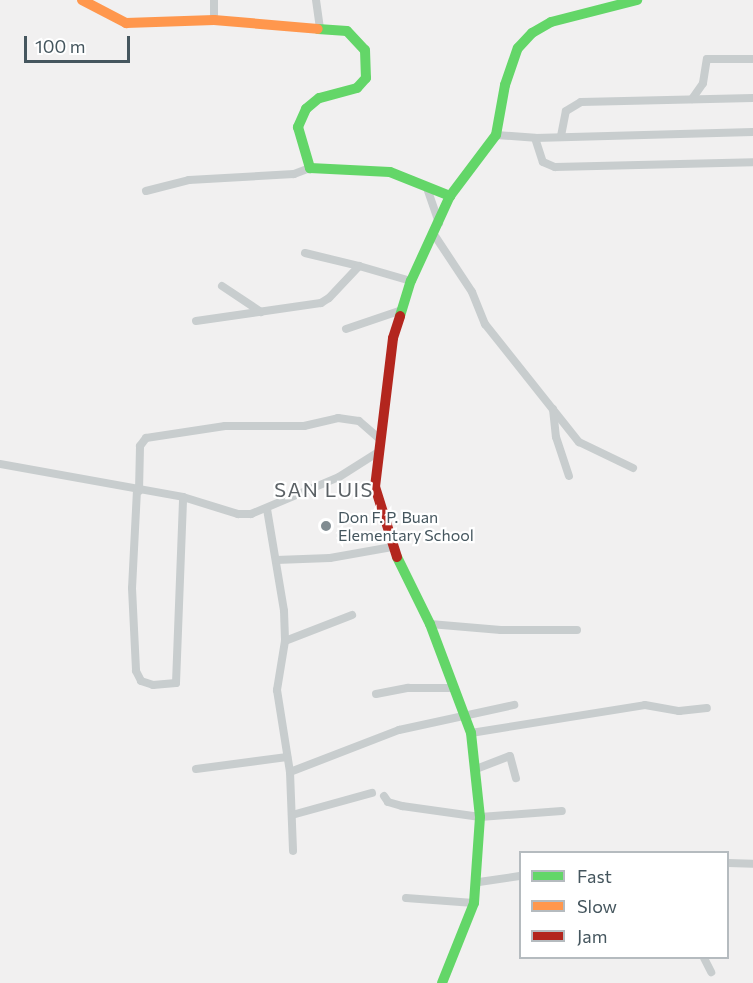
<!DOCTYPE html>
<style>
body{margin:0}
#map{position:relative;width:753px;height:983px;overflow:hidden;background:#f1f0f0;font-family:Commissioner,sans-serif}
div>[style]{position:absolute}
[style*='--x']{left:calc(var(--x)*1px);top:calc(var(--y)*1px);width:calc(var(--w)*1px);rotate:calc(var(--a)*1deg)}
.street>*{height:8px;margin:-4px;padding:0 4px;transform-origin:4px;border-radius:4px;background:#c8cdce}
.fast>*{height:10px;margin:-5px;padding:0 5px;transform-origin:5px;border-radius:5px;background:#63d668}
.slow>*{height:10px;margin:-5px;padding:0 5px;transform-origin:5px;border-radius:5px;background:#ff974d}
.jam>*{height:10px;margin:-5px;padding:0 5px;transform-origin:5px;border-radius:5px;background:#b3261e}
.dots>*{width:16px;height:16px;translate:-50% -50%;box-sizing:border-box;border:3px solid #fff;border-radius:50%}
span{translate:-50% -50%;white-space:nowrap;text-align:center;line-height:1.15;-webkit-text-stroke:4.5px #fff;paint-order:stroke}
.poi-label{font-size:16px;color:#45565e}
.left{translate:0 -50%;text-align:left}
.quarter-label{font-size:20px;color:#5b6165;letter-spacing:1.5px}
.legend{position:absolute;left:519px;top:851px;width:210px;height:108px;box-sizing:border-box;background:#fff;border:2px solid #b5bbbf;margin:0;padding:8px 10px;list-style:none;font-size:18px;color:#45565e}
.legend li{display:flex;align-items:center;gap:12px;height:30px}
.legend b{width:30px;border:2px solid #b5bbbf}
.scale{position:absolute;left:24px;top:36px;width:106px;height:27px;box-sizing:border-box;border:3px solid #45565e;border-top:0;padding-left:8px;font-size:18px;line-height:21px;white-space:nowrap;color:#45565e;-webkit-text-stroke:4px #fff;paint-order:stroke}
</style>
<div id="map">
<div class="street">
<div style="--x:316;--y:0;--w:29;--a:82"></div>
<div style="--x:214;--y:20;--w:20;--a:-90"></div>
<div style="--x:692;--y:99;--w:19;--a:-55"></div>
<div style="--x:703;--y:83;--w:24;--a:-81"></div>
<div style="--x:707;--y:59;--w:46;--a:0"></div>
<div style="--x:496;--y:135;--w:39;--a:4"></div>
<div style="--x:535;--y:138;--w:218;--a:-1.6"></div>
<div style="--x:561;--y:136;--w:25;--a:-79"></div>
<div style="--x:566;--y:111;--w:17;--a:-31"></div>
<div style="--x:581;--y:102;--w:172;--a:-1.3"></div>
<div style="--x:535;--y:138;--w:25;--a:72"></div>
<div style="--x:543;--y:162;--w:13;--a:23"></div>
<div style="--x:555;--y:167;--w:198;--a:-1.4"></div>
<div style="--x:427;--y:188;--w:37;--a:71"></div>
<div style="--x:146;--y:191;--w:44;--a:-14.3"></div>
<div style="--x:189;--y:180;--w:105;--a:-3.3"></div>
<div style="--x:294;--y:174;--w:17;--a:-21"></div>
<div style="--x:435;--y:236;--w:67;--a:56.5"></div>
<div style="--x:472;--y:292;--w:35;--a:68"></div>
<div style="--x:485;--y:324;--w:151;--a:51.5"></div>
<div style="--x:579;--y:442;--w:60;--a:25.7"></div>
<div style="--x:305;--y:253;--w:56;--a:13.5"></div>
<div style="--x:222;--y:286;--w:47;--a:33.7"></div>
<div style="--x:196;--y:321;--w:126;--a:-8.2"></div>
<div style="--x:321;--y:303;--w:9;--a:-32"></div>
<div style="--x:329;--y:298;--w:44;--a:-46.8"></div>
<div style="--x:359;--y:266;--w:54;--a:16.1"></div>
<div style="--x:346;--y:329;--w:56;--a:-18.8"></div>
<div style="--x:553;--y:409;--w:28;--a:84"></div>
<div style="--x:556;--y:437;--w:41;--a:71.6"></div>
<div style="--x:0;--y:464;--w:186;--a:10.2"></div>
<div style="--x:183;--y:497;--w:58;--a:17.2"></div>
<div style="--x:238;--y:514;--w:13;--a:0"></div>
<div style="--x:251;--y:514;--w:95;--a:-22.8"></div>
<div style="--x:339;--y:477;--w:45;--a:-32.3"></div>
<div style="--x:137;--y:490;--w:98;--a:92.9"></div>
<div style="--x:132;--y:588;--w:83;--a:87.2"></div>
<div style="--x:136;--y:671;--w:11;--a:63"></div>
<div style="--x:141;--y:681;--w:13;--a:18"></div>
<div style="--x:153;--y:685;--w:23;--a:-5"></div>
<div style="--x:176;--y:683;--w:186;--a:-87.8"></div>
<div style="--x:139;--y:491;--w:45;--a:-88.7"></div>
<div style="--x:140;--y:446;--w:10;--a:-53"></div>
<div style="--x:146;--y:438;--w:80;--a:-8.6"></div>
<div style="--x:225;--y:426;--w:79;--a:0"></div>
<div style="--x:304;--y:426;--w:35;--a:-13"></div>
<div style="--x:338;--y:418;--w:21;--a:8"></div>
<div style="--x:359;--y:421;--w:28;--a:41"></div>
<div style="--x:267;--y:509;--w:103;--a:80.5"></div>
<div style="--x:284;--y:611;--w:30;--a:88"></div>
<div style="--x:285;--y:641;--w:50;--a:99.3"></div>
<div style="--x:277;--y:690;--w:83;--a:81"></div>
<div style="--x:290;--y:772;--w:79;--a:87.8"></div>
<div style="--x:276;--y:560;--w:54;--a:-2.1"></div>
<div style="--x:330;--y:558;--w:63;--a:-10.1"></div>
<div style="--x:430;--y:624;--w:71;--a:4.8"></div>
<div style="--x:501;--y:630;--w:76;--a:0"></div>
<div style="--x:285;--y:641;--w:72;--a:-21.2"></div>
<div style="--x:376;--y:694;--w:33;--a:-11"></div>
<div style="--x:408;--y:688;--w:45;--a:0"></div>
<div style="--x:471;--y:733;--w:176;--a:-9.1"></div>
<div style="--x:645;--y:705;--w:35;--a:10"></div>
<div style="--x:679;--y:711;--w:28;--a:-6"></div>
<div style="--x:196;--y:769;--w:92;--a:-7.5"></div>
<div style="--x:476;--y:769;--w:36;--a:-21"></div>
<div style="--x:510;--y:756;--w:23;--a:75"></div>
<div style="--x:290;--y:772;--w:117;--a:-21.1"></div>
<div style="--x:399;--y:730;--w:118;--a:-12.3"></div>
<div style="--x:384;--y:796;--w:7;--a:56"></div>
<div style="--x:388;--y:802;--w:15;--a:16"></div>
<div style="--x:402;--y:806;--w:79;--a:8"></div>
<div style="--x:480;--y:817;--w:82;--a:-4.2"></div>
<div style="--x:292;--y:815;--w:83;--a:-15.4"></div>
<div style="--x:728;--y:863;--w:25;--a:2"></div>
<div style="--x:479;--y:882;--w:41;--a:-8.3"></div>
<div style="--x:406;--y:898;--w:68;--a:4.2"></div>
<div style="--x:704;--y:958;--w:16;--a:63"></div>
</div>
<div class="fast">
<div style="--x:318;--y:29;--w:29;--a:4"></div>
<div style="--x:347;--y:31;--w:26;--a:47"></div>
<div style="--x:365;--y:50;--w:28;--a:88"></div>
<div style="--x:366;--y:78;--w:13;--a:132"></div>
<div style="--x:357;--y:88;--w:39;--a:165"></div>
<div style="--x:319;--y:98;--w:17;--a:140"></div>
<div style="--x:306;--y:109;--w:20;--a:114"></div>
<div style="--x:298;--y:127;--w:43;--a:73.7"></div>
<div style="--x:310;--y:168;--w:80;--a:2.9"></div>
<div style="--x:390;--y:172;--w:65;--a:21.8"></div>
<div style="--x:400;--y:316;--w:37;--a:-73"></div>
<div style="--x:411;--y:281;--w:94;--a:-65.4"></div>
<div style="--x:450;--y:196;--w:76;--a:-53"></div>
<div style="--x:496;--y:135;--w:51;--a:-79.8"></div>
<div style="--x:505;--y:85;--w:39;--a:-71"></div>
<div style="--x:518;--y:48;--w:21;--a:-47"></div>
<div style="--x:532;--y:33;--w:22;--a:-30"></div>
<div style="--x:551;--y:22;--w:89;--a:-14.3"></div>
<div style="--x:397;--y:557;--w:75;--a:63.8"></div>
<div style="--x:430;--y:624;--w:116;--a:69.4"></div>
<div style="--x:471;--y:733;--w:84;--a:83.9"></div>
<div style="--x:480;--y:817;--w:86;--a:94"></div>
<div style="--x:474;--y:903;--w:86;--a:111.8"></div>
</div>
<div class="slow">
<div style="--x:82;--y:0;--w:50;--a:27.6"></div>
<div style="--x:126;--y:23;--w:88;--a:-2"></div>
<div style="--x:214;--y:20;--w:104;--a:4.9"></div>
</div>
<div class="jam">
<div style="--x:397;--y:557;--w:73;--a:-107.4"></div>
<div style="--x:375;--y:487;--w:150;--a:-83.1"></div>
<div style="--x:393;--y:338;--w:23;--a:-72"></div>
</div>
<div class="dots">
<div style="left:326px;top:526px;background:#818c91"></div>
</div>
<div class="poi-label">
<span class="left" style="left:338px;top:526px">Don F. P. Buan<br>Elementary School</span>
</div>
<div class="quarter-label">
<span style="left:324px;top:489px">SAN LUIS</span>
</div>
<ul class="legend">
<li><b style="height:8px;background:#63d668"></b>Fast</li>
<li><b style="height:8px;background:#ff974d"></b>Slow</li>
<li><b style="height:8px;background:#b3261e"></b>Jam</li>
</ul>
<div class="scale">100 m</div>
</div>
